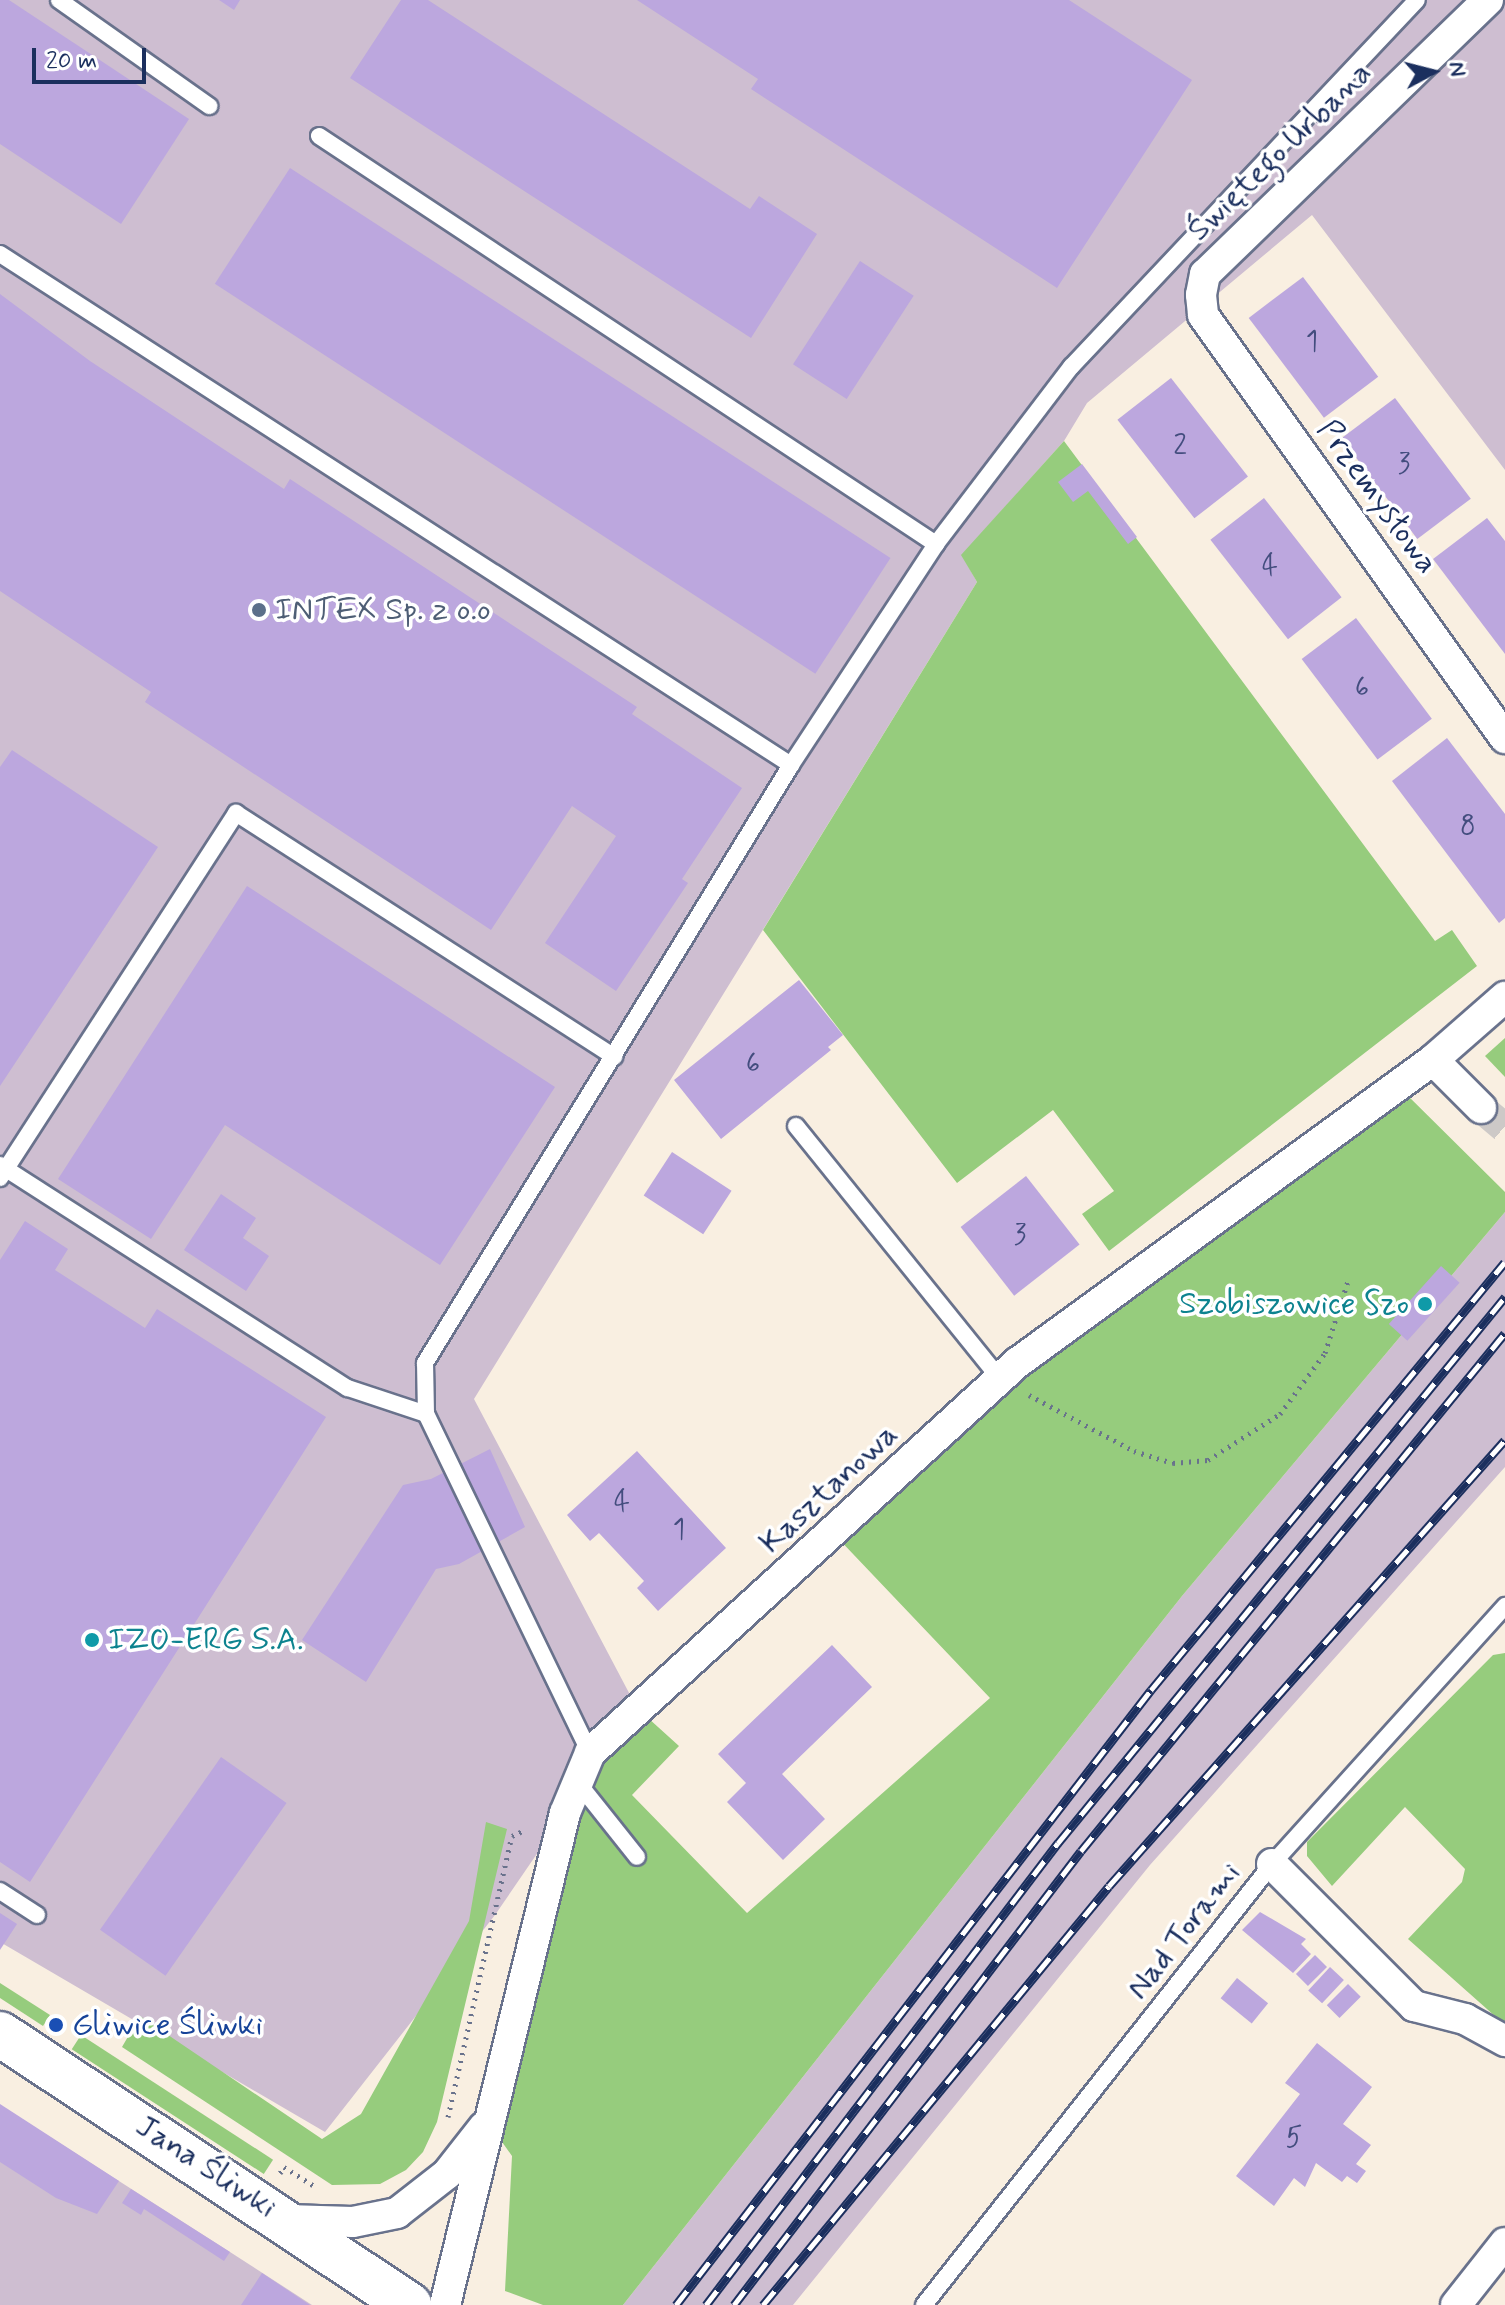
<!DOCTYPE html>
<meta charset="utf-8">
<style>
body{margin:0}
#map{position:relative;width:1505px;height:2305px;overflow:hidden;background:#f9efe1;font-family:Mynerve,sans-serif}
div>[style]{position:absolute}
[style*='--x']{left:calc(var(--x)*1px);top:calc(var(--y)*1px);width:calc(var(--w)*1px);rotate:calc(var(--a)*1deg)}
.industrial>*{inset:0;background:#cebed1}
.green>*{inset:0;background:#96cc7d;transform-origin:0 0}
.building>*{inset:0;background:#bca7de;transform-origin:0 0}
.street-tunnel>*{height:30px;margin-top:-15px;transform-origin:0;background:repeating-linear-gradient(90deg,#cdc9c7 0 30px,transparent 0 45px)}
.path>*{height:5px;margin-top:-2.5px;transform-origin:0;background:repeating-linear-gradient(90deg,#69728c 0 2px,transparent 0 8px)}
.roads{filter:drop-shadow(2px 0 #69728c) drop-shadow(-2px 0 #69728c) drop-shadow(0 2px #69728c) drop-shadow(0 -2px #69728c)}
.lane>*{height:16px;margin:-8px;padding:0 8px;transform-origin:8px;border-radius:8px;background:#fff}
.street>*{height:30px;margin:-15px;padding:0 15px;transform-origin:15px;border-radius:15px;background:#fff}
.secondary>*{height:44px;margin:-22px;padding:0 22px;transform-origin:22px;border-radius:22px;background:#fff}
.rail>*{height:9px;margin-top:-4.5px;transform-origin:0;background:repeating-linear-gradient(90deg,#fff 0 18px,#1b2f5e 0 36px);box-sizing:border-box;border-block:2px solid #1b2f5e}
.dots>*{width:22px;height:22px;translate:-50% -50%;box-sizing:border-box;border:4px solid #fff;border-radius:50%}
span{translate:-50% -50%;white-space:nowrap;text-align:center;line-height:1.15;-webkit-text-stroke:7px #fff;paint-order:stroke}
.number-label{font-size:28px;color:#434d7e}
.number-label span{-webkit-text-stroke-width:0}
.street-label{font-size:32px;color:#1b2f5e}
.service-label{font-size:32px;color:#4e5e75}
.left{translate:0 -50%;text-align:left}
.culture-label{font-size:32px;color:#0d838f}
.right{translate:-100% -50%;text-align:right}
.transit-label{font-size:32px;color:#164399}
.north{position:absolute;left:1393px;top:32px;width:80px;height:80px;-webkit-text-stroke:6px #fff;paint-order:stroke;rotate:83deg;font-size:22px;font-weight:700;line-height:32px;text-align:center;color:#1b2f5e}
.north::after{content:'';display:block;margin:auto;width:28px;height:36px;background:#1b2f5e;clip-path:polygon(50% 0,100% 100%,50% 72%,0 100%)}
.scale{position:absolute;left:32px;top:48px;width:114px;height:36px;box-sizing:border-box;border:4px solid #1b2f5e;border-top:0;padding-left:10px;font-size:24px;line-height:28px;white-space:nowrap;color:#1b2f5e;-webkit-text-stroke:6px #fff;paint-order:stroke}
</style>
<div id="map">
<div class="industrial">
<div style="clip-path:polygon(0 0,1505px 0,1505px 470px,1312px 215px,1087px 403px,1064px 441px,962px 555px,977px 582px,474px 1399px,637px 1708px,495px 1915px,325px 2132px,0 1942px)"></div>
<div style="clip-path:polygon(1505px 1212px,1505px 1467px,1150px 1865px,793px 2305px,623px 2305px,1182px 1596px)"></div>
<div style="clip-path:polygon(0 2105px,230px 2252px,312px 2305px,0 2305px)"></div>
</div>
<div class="green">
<div style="clip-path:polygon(1064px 441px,1435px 941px,1452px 930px,1477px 966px,1109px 1251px,1082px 1214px,1114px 1191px,1053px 1110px,957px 1183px,763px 930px,977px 582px,961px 555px)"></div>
<div style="clip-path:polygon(1505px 1038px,1505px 1077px,1485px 1056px)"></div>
<div style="clip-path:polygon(1398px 1086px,1505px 1192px,1505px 1212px,1182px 1596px,623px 2305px,543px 2305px,505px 2291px,512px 2156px,488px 2122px,565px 1813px,637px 1708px,679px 1746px,632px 1795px,747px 1913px,990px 1698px,834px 1534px,1017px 1363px)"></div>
<div style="clip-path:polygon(1505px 1653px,1505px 2025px,1408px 1939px,1462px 1882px,1465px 1869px,1405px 1807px,1332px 1886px,1307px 1856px,1307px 1842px,1493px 1655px)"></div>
<div style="clip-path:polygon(486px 1822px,507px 1829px,437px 2122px,423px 2152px,406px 2170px,380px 2184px,332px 2185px,122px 2047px,140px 2016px,322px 2139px,361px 2114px,469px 1921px)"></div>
<div style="clip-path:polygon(0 1983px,50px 2015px,43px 2026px,0 1998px)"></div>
<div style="left:81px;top:2035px;width:229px;height:17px;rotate:33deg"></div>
</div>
<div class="building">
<div style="clip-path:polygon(0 0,9px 0,189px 119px,121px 224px,0 144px)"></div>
<div style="clip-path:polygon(219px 0,240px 0,234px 10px)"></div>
<div style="clip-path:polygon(401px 0,428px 0,750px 209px,759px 196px,817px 234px,751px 338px,350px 78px)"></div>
<div style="clip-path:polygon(637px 0,1069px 0,1192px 80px,1057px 288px,751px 89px,758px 79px)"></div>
<div style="left:290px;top:168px;width:716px;height:138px;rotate:33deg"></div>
<div style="left:860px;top:261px;width:64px;height:123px;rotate:33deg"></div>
<div style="left:1303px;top:277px;width:125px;height:68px;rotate:53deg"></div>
<div style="clip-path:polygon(0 294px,90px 361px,284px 489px,290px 479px,637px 707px,632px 714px,742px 788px,682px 879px,688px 883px,616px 991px,545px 943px,616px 836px,572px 806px,491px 930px,145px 702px,151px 692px,0 591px)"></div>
<div style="left:1171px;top:378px;width:125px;height:68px;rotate:52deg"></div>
<div style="left:1395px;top:398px;width:126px;height:67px;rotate:53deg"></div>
<div style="clip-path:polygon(1082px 464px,1137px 537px,1128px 544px,1088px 491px,1073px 502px,1058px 482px)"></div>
<div style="left:1264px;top:498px;width:126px;height:68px;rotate:52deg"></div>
<div style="clip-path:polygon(1487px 518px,1505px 541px,1505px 654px,1433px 559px)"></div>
<div style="left:1356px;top:618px;width:126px;height:68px;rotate:53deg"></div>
<div style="clip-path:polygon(1447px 738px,1505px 814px,1505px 918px,1499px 923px,1392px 781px)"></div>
<div style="clip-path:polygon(12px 750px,158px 847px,0 1086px,0 767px)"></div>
<div style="clip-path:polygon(247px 886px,555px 1087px,440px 1265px,225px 1125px,151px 1239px,58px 1179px)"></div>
<div style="clip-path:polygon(799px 980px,843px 1035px,828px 1047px,831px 1050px,721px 1139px,674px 1080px)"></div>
<div style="left:672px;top:1152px;width:71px;height:52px;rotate:33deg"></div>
<div style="left:1026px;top:1176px;width:87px;height:83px;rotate:52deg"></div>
<div style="clip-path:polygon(221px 1194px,256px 1218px,243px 1238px,269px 1256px,246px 1291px,184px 1250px)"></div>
<div style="clip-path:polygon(25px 1221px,68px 1249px,55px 1270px,145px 1328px,157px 1309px,326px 1417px,30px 1882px,0 1862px,0 1260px)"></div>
<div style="left:1441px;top:1266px;width:25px;height:78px;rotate:42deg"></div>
<div style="clip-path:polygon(490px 1449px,525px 1527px,459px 1564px,436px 1569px,366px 1682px,302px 1640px,403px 1485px,431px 1479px)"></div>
<div style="clip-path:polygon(637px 1451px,726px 1548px,658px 1611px,637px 1588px,644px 1581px,599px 1533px,590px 1541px,567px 1515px)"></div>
<div style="clip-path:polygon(832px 1645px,872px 1687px,782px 1774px,825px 1819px,783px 1860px,727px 1802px,746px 1783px,718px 1754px)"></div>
<div style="left:221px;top:1757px;width:80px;height:211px;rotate:35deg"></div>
<div style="clip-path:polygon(1260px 1912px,1306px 1939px,1301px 1944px,1311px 1954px,1293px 1973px,1242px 1930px)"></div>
<div style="clip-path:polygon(0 1913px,17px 1924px,0 1950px)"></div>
<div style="left:1315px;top:1955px;width:17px;height:27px;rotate:45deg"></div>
<div style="left:1330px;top:1967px;width:19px;height:32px;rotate:43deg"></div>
<div style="left:1237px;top:1978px;width:40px;height:26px;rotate:39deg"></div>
<div style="left:1348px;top:1984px;width:18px;height:30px;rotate:45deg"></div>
<div style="clip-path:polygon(1317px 2043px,1372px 2087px,1343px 2124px,1371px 2145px,1356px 2164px,1366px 2171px,1357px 2183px,1347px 2176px,1342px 2182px,1316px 2163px,1305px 2187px,1294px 2178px,1274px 2206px,1236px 2176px,1300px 2094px,1285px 2083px)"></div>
<div style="clip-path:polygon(0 2104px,119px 2181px,97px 2214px,56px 2198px,0 2162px)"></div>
<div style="clip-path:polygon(131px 2189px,230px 2252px,224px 2261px,144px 2209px,141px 2215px,122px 2203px)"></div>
<div style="clip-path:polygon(262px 2273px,310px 2305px,241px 2305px)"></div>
</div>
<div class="street-tunnel">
<div style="--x:1481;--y:1108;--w:31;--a:40"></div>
</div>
<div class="path">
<div style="--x:1029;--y:1395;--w:119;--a:28.1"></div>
<div style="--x:1134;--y:1451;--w:41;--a:17.1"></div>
<div style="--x:1173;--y:1463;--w:35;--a:-5"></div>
<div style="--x:1208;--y:1460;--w:85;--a:-32.6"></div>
<div style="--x:1280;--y:1414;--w:76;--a:-53.6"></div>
<div style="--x:1325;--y:1353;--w:79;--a:-72.3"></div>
<div style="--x:448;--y:2117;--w:288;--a:-77.2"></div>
<div style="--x:512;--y:1836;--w:14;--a:-25"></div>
<div style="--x:280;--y:2173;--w:7;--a:-56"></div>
<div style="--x:284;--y:2167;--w:34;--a:32"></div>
</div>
<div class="roads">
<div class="lane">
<div style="--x:59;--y:0;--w:184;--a:35.2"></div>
<div style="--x:319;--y:136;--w:740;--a:33.48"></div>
<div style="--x:0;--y:254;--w:942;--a:32.86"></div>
<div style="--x:796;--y:1126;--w:325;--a:51.1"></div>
<div style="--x:0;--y:1165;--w:413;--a:32.7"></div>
<div style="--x:348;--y:1388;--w:82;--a:18.4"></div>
<div style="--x:0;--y:1178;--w:435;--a:-57.1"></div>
<div style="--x:236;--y:813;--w:450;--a:32.8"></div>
<div style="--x:590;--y:1753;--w:377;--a:-115.8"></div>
<div style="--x:426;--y:1414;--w:51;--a:-91.1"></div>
<div style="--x:425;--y:1363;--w:701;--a:-58.53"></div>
<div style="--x:791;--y:765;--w:264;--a:-56.7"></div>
<div style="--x:936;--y:544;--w:223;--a:-52.7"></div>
<div style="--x:1071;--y:367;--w:504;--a:-46.69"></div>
<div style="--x:579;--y:1784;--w:93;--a:51.5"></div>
<div style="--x:0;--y:1891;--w:44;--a:33"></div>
<div style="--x:924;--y:2305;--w:562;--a:-51.72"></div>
<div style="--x:1272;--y:1864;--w:348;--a:-47.9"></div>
</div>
<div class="street">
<div style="--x:1488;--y:0;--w:394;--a:135.9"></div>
<div style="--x:1205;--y:274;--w:21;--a:101"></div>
<div style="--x:1201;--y:295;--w:20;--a:84"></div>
<div style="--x:1203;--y:315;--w:520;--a:54.48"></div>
<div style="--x:1433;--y:1060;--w:68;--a:45"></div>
<div style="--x:1272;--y:1864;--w:201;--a:45"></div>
<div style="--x:1414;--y:2006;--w:53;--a:14.3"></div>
<div style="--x:1465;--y:2019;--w:46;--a:28.8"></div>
<div style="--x:287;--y:2220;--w:66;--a:1.7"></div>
<div style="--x:353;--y:2222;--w:45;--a:-11.6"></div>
<div style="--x:397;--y:2213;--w:63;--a:-38"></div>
<div style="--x:447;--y:2174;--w:60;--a:-51.8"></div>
<div style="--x:445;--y:2305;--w:506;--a:-76.29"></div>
<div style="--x:565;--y:1813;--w:65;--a:-67.4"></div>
<div style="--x:590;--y:1753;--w:578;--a:-42.41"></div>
<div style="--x:1017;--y:1363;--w:515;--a:-36.07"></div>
<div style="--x:1433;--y:1060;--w:96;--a:-41.2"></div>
<div style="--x:1456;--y:2305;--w:79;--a:-51.7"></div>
</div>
<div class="secondary">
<div style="--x:0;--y:2034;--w:491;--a:33.5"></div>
</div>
</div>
<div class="rail">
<div style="--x:676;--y:2305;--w:777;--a:-52.32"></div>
<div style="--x:1151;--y:1690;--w:555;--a:-50.41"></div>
<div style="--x:706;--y:2305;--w:581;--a:-52.7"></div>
<div style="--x:1058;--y:1843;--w:706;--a:-50.69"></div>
<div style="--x:734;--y:2305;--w:571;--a:-52.61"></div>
<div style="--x:1081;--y:1851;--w:669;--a:-50.7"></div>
<div style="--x:763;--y:2305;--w:543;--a:-50.45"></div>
<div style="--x:1109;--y:1886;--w:596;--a:-48.4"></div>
</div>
<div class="dots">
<div style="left:259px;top:610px;background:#5c6f8a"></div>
<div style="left:1425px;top:1304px;background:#0f9aa8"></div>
<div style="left:92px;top:1640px;background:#0f9aa8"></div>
<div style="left:56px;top:2025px;background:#1a4fb4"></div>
</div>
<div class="number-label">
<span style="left:1312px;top:343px">1</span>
<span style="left:1180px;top:447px">2</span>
<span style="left:1404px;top:465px">3</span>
<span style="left:1270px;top:567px">4</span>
<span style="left:1362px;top:689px">6</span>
<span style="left:1468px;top:827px">8</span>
<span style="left:753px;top:1065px">6</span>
<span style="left:1020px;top:1236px">3</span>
<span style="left:622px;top:1503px">4</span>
<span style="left:679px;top:1531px">1</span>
<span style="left:1294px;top:2139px">5</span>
</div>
<div class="street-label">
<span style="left:1280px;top:152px;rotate:-44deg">Świętego Urbana</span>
<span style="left:1377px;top:497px;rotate:54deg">Przemysłowa</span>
<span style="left:829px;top:1489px;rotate:-43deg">Kasztanowa</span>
<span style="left:1184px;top:1931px;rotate:-52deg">Nad Torami</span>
<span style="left:206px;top:2167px;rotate:33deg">Jana Śliwki</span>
</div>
<div class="service-label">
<span class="left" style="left:275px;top:610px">INTEX Sp. z o.o</span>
</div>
<div class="culture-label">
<span class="right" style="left:1409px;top:1304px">Szobiszowice Szo</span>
<span class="left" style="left:108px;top:1640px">IZO-ERG S.A.</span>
</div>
<div class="transit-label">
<span class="left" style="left:72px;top:2025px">Gliwice Śliwki</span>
</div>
<div class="north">N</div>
<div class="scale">20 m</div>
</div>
